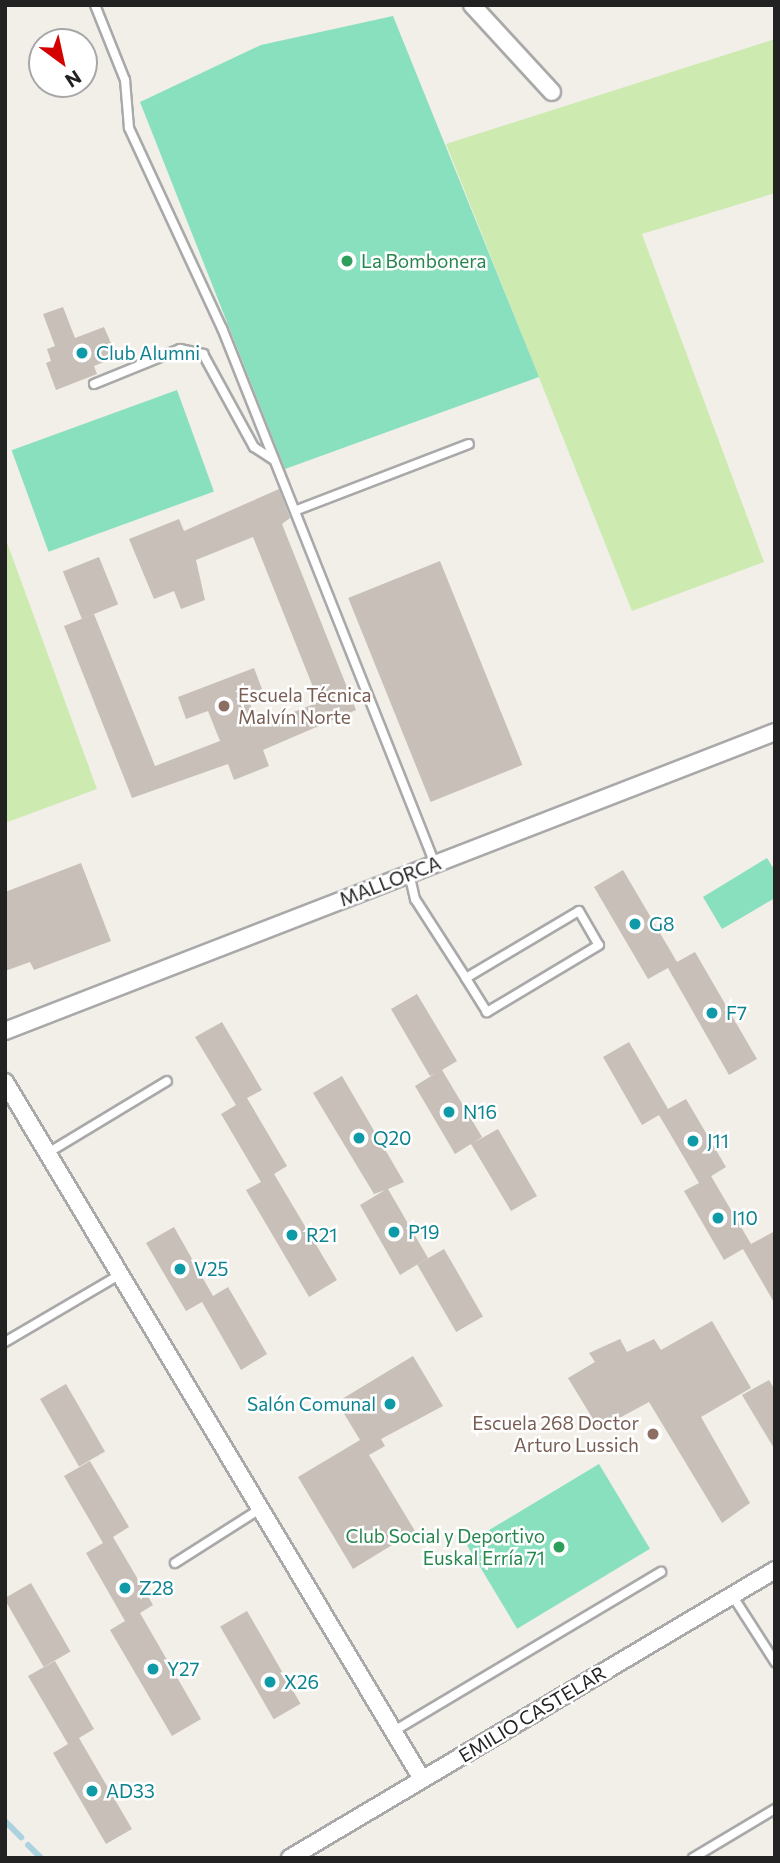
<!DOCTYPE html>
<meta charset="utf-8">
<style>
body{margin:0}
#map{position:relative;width:780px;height:1863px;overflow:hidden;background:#f2efe9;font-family:Commissioner,sans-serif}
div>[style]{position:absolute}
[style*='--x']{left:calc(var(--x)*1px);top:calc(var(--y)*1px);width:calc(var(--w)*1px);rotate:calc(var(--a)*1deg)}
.grass>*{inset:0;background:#cdebb0}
.pitch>*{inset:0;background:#88e0be;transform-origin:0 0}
.stream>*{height:6px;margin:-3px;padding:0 3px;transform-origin:3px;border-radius:3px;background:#aad3df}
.building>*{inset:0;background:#c7bfb8;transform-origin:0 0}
.roads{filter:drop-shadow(2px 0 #a9a9a9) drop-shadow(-2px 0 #a9a9a9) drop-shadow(0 2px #a9a9a9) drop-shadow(0 -2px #a9a9a9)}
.lane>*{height:8px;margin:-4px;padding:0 4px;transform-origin:4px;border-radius:4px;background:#fff}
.street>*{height:16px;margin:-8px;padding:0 8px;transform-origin:8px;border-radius:8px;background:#fff}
.dots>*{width:19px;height:19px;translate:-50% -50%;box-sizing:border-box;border:4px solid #fff;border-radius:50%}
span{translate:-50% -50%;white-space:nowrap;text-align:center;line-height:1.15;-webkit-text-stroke:5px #fff;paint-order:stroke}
.leisure-label{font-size:19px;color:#27864d}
.left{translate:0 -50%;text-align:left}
.right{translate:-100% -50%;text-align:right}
.culture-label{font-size:19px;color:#0d838f}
.education-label{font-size:19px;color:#785e54}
.street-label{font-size:19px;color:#222}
.frame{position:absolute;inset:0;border:7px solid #222;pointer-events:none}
.north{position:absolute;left:28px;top:28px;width:70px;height:70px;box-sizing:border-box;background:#fff;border:2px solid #a7a7a7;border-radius:50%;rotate:147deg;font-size:19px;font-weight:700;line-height:28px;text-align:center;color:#222}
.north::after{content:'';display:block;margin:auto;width:24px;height:32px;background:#d40000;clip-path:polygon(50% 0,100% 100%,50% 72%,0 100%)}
</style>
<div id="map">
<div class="grass">
<div style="clip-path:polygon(775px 39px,775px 193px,642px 234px,764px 562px,632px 611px,446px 144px)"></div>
<div style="clip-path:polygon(5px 537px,97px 789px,5px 823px)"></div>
</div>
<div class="pitch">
<div style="clip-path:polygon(393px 16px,539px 377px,285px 469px,140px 102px,261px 45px)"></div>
<div style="left:177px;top:390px;width:108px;height:176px;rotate:70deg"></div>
<div style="clip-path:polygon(767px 858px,775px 871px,775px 898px,722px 929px,703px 897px)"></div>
<div style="left:599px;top:1464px;width:99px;height:155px;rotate:59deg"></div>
</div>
<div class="stream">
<div style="--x:5;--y:1821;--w:23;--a:45"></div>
<div style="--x:28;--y:1845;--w:18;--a:45"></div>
</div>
<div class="building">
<div style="clip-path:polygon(63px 307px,75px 338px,104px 327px,117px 357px,94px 366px,97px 374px,56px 390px,46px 363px,51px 361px,47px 349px,55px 346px,43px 314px)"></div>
<div style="clip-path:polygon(279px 489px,290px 518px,282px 524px,356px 710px,263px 750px,269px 766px,234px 780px,228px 764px,132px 798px,64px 626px,94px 614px,155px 766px,220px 741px,208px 711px,186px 719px,178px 697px,254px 668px,262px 689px,247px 695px,258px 726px,319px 702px,253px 537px,196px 560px,205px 600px,181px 609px,174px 591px,154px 599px,129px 539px,179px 519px,184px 531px)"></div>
<div style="left:99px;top:557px;width:51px;height:39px;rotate:68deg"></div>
<div style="left:440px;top:561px;width:220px;height:99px;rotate:68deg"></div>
<div style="clip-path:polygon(81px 863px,111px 941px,34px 970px,30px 962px,5px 971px,5px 892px)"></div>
<div style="clip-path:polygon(623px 870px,677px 962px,695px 952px,757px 1059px,729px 1075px,668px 968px,648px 979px,594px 887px)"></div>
<div style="clip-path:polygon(417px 994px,457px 1061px,442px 1070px,482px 1137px,473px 1143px,498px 1129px,537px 1196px,511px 1211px,471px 1144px,455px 1154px,415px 1086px,436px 1073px,430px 1076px,391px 1009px)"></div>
<div style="clip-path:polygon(222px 1022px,262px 1090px,247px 1098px,287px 1166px,274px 1174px,337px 1280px,309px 1297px,246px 1190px,261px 1182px,221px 1114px,236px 1105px,195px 1037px)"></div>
<div style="clip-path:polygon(629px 1042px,668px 1109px,686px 1099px,726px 1167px,705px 1180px,711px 1176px,751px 1244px,775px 1231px,775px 1304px,743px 1249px,724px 1260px,684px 1191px,699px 1183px,659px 1115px,642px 1125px,603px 1057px)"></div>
<div style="clip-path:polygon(342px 1076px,404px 1182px,388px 1189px,428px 1258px,400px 1275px,360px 1205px,385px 1190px,374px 1194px,313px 1093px)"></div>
<div style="clip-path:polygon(174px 1227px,213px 1296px,228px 1287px,267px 1354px,241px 1370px,202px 1302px,186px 1311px,146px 1243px)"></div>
<div style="left:444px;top:1249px;width:78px;height:31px;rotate:60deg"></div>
<div style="clip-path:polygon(712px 1321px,751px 1388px,701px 1417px,750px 1503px,722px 1523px,649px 1402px,599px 1429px,568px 1378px,595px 1362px,589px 1353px,620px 1339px,627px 1352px,654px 1339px,661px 1350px)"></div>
<div style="clip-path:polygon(413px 1356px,443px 1406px,381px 1439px,385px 1446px,369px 1455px,415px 1531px,353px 1569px,298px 1477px,360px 1440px,337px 1402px)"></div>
<div style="clip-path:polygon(769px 1380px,775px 1390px,775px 1450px,742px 1395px)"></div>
<div style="left:66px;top:1384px;width:78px;height:30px;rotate:60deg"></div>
<div style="clip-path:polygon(90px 1461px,129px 1527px,113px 1537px,153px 1605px,140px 1613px,201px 1719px,172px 1736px,110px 1630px,125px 1621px,86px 1553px,103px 1543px,64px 1476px)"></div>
<div style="left:31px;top:1583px;width:79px;height:31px;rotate:60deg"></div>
<div style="left:247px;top:1611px;width:107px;height:31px;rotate:60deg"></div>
<div style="clip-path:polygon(55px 1661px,94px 1729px,79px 1738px,132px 1829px,106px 1844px,53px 1753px,68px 1744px,28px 1676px)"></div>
</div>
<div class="roads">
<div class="lane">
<div style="--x:95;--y:5;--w:81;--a:68.2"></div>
<div style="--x:125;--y:80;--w:48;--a:85.2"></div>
<div style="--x:129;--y:128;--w:221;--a:65.1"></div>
<div style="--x:222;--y:328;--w:577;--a:68.33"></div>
<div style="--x:94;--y:384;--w:93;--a:-22.1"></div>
<div style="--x:180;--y:349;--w:24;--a:12"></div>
<div style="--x:203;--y:354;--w:106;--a:61.3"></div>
<div style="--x:254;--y:447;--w:24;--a:33"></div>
<div style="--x:297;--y:510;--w:184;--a:-21"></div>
<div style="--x:409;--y:873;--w:27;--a:77"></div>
<div style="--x:415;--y:899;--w:94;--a:57.2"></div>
<div style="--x:466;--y:978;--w:131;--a:-30.7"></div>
<div style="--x:579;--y:911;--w:39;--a:60"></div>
<div style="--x:599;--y:945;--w:131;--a:149.1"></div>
<div style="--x:487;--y:1012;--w:40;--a:-122"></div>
<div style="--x:46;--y:1154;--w:141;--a:-31.1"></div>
<div style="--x:5;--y:1342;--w:134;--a:-30.4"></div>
<div style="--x:175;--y:1563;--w:101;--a:-32.4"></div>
<div style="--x:732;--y:1595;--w:80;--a:57.3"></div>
<div style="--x:394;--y:1731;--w:311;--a:-30.8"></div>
<div style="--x:693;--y:1858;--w:96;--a:-30.9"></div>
</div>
<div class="street">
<div style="--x:472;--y:5;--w:118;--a:47.4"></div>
<div style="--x:5;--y:1031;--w:826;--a:-21.22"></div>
<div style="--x:5;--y:1082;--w:812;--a:59.11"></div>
<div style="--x:290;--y:1858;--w:564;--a:-30.7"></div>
</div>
</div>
<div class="dots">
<div style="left:347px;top:261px;background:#2e9e5b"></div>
<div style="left:82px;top:353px;background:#0f9aa8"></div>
<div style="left:224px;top:706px;background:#8d6e63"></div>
<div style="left:635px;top:924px;background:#0f9aa8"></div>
<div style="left:712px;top:1013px;background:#0f9aa8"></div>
<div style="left:449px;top:1112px;background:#0f9aa8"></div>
<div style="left:359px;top:1138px;background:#0f9aa8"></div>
<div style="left:693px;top:1141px;background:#0f9aa8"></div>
<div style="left:718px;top:1218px;background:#0f9aa8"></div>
<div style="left:394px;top:1232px;background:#0f9aa8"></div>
<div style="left:292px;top:1235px;background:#0f9aa8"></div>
<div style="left:180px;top:1269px;background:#0f9aa8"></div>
<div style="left:390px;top:1404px;background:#0f9aa8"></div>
<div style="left:653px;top:1434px;background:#8d6e63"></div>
<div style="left:559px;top:1547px;background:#2e9e5b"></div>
<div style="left:125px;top:1588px;background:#0f9aa8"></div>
<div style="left:153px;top:1669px;background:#0f9aa8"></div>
<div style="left:270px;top:1682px;background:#0f9aa8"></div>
<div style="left:92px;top:1791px;background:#0f9aa8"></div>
</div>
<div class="leisure-label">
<span class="left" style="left:361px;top:261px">La Bombonera</span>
<span class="right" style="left:545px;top:1547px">Club Social y Deportivo<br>Euskal Erría 71</span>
</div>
<div class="culture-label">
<span class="left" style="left:96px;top:353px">Club Alumni</span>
<span class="left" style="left:649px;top:924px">G8</span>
<span class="left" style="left:726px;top:1013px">F7</span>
<span class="left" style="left:463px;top:1112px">N16</span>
<span class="left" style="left:373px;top:1138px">Q20</span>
<span class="left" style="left:707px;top:1141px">J11</span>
<span class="left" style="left:732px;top:1218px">I10</span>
<span class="left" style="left:408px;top:1232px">P19</span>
<span class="left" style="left:306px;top:1235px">R21</span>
<span class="left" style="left:194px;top:1269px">V25</span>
<span class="right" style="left:376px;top:1404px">Salón Comunal</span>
<span class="left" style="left:139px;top:1588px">Z28</span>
<span class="left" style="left:167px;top:1669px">Y27</span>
<span class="left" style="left:284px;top:1682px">X26</span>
<span class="left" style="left:106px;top:1791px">AD33</span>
</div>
<div class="education-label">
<span class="left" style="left:238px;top:706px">Escuela Técnica<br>Malvín Norte</span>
<span class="right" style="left:639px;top:1434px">Escuela 268 Doctor<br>Arturo Lussich</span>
</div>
<div class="street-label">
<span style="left:390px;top:881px;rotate:-21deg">MALLORCA</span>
<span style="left:532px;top:1714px;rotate:-31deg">EMILIO CASTELAR</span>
</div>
<div class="frame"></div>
<div class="north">N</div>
</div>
